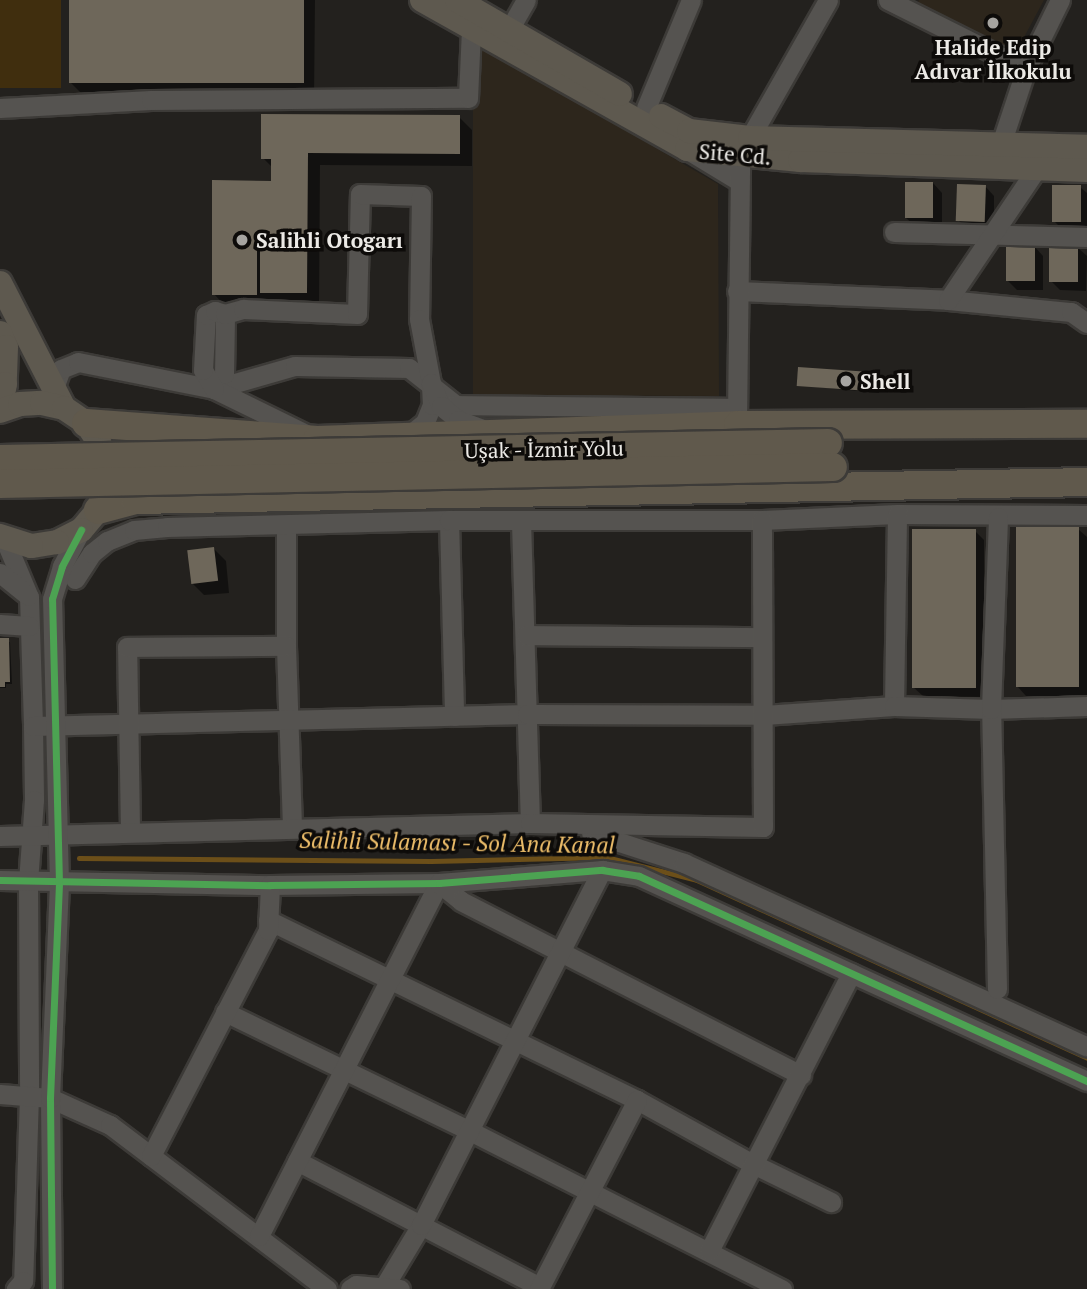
<!DOCTYPE html>
<meta charset="utf-8">
<style>
body{margin:0}
#map{position:relative;width:1087px;height:1289px;overflow:hidden;background:#23211e;font-family:"PT Serif",serif}
div>[style]{position:absolute}
[style*='--x']{left:calc(var(--x)*1px);top:calc(var(--y)*1px);width:calc(var(--w)*1px);rotate:calc(var(--a)*1deg)}
.built>*{inset:0;background:#2d261c}
.green>*{inset:0;background:#402e0e;transform-origin:0 0}
.shadow>*{inset:0;background:#0007}
.stream>*{height:4.5px;margin:-2.25px;padding:0 2.25px;transform-origin:2.25px;border-radius:2.25px;background:#6c4f19}
.building>*{inset:0;background:#6e675a;transform-origin:0 0}
.roads{filter:drop-shadow(2px 0 #3d3b38) drop-shadow(-2px 0 #3d3b38) drop-shadow(0 2px #3d3b38) drop-shadow(0 -2px #3d3b38)}
.minor>*{height:19px;margin:-9.5px;padding:0 9.5px;transform-origin:9.5px;border-radius:9.5px;background:#555350}
.major>*{height:24px;margin:-12px;padding:0 12px;transform-origin:12px;border-radius:12px;background:#5e594f}
.highway>*{height:28px;margin:-14px;padding:0 14px;transform-origin:14px;border-radius:14px;background:#60594c}
.bridges{filter:drop-shadow(2px 0 #3d3b38) drop-shadow(-2px 0 #3d3b38) drop-shadow(0 2px #3d3b38) drop-shadow(0 -2px #3d3b38)}
.highway-bridge>*{height:28px;margin:-14px;padding:0 14px;transform-origin:14px;border-radius:14px;background:#60594c}
.cycleway>*{height:7px;margin:-3.5px;padding:0 3.5px;transform-origin:3.5px;border-radius:3.5px;background:#4ca352}
.dots>*{width:19px;height:19px;translate:-50% -50%;box-sizing:border-box;border:4px solid #0d0b09;border-radius:50%}
span{translate:-50% -50%;white-space:nowrap;text-align:center;line-height:1.15;-webkit-text-stroke:7px #0d0b09;paint-order:stroke}
.poi-label{font-size:21px;color:#eceae6;font-weight:700}
.left{translate:0 -50%;text-align:left}
.street-label{font-size:21px;color:#eceae6}
.water-label{font-size:23px;color:#ebbc69;font-style:italic}
</style>
<div id="map">
<div class="built">
<div style="clip-path:polygon(919px 0,1044px 0,1022px 41px,1006px 49px,917px 4px)"></div>
<div style="clip-path:polygon(480px 46px,718px 184px,719px 396px,473px 395px,473px 107px)"></div>
</div>
<div class="green">
<div style="left:0;top:0;width:61px;height:88px"></div>
</div>
<div class="shadow">
<div style="clip-path:polygon(71px 0,315px 0,314px 100px,82px 94px,70px 82px)"></div>
<div style="clip-path:polygon(459px 117px,472px 130px,472px 166px,320px 165px,319px 305px,274px 304px,269px 299px,269px 307px,226px 307px,214px 294px,272px 182px,272px 167px,263px 158px)"></div>
<div style="clip-path:polygon(933px 183px,942px 193px,942px 227px,916px 227px,906px 218px)"></div>
<div style="clip-path:polygon(985px 186px,994px 196px,994px 230px,968px 230px,959px 221px)"></div>
<div style="clip-path:polygon(1080px 187px,1087px 193px,1087px 230px,1063px 230px,1054px 221px)"></div>
<div style="clip-path:polygon(1034px 246px,1043px 256px,1043px 290px,1017px 290px,1008px 281px)"></div>
<div style="clip-path:polygon(1077px 247px,1087px 256px,1086px 291px,1060px 290px,1051px 281px)"></div>
<div style="clip-path:polygon(877px 375px,879px 393px,798px 385px)"></div>
<div style="clip-path:polygon(1078px 529px,1087px 537px,1087px 696px,1026px 696px,1017px 686px)"></div>
<div style="clip-path:polygon(975px 531px,984px 540px,984px 697px,923px 696px,913px 687px)"></div>
<div style="clip-path:polygon(214px 549px,226px 561px,229px 593px,204px 595px,192px 583px)"></div>
<div style="clip-path:polygon(0 640px,10px 642px,12px 684px,6px 684px,6px 688px,0 688px)"></div>
</div>
<div class="stream">
<div style="--x:79;--y:858;--w:352;--a:0.5"></div>
<div style="--x:431;--y:861;--w:175;--a:-1.3"></div>
<div style="--x:606;--y:857;--w:94;--a:14.2"></div>
<div style="--x:697;--y:880;--w:429;--a:24.5"></div>
</div>
<div class="building">
<div style="left:69px;top:0;width:235px;height:83px"></div>
<div style="clip-path:polygon(261px 114px,460px 115px,460px 154px,308px 153px,307px 293px,260px 293px,260px 232px,257px 232px,257px 295px,212px 295px,212px 180px,271px 181px,271px 159px,261px 159px)"></div>
<div style="left:905px;top:182px;width:28px;height:36px"></div>
<div style="left:957px;top:184px;width:29px;height:37px;rotate:2deg"></div>
<div style="left:1052px;top:185px;width:29px;height:37px"></div>
<div style="left:1006px;top:245px;width:29px;height:36px"></div>
<div style="left:1049px;top:245px;width:29px;height:37px"></div>
<div style="left:798px;top:367px;width:80px;height:19px;rotate:4deg"></div>
<div style="left:1016px;top:527px;width:63px;height:160px"></div>
<div style="left:912px;top:529px;width:64px;height:159px"></div>
<div style="left:214px;top:547px;width:34px;height:27px;rotate:83deg"></div>
<div style="clip-path:polygon(0 638px,9px 638px,10px 682px,5px 682px,5px 687px,0 687px)"></div>
</div>
<div class="roads">
<div class="minor">
<div style="--x:888;--y:0;--w:154;--a:26.6"></div>
<div style="--x:502;--y:42;--w:48;--a:-60.3"></div>
<div style="--x:0;--y:108;--w:151;--a:-3"></div>
<div style="--x:151;--y:100;--w:317;--a:-0.4"></div>
<div style="--x:468;--y:98;--w:69;--a:-87.5"></div>
<div style="--x:646;--y:108;--w:117;--a:-67.4"></div>
<div style="--x:1001;--y:144;--w:79;--a:-71.6"></div>
<div style="--x:1026;--y:69;--w:77;--a:-63.8"></div>
<div style="--x:688;--y:150;--w:60;--a:31.3"></div>
<div style="--x:894;--y:232;--w:193;--a:1.5"></div>
<div style="--x:737;--y:291;--w:211;--a:2.4"></div>
<div style="--x:948;--y:300;--w:124;--a:5.6"></div>
<div style="--x:1071;--y:312;--w:19;--a:35"></div>
<div style="--x:948;--y:300;--w:156;--a:-56"></div>
<div style="--x:1035;--y:171;--w:15;--a:-86"></div>
<div style="--x:54;--y:388;--w:20;--a:-70"></div>
<div style="--x:61;--y:369;--w:18;--a:-22"></div>
<div style="--x:78;--y:362;--w:139;--a:11.2"></div>
<div style="--x:214;--y:389;--w:84;--a:-15.9"></div>
<div style="--x:295;--y:366;--w:114;--a:1"></div>
<div style="--x:409;--y:368;--w:60;--a:38.2"></div>
<div style="--x:456;--y:405;--w:279;--a:0.6"></div>
<div style="--x:214;--y:389;--w:18;--a:-56"></div>
<div style="--x:224;--y:374;--w:60;--a:-89"></div>
<div style="--x:737;--y:418;--w:263;--a:-89.3"></div>
<div style="--x:740;--y:155;--w:178;--a:-60.4"></div>
<div style="--x:306;--y:434;--w:102;--a:-153.9"></div>
<div style="--x:214;--y:389;--w:22;--a:-120"></div>
<div style="--x:203;--y:370;--w:55;--a:-86.9"></div>
<div style="--x:206;--y:315;--w:10;--a:-24"></div>
<div style="--x:215;--y:311;--w:10;--a:17"></div>
<div style="--x:225;--y:314;--w:19;--a:-16"></div>
<div style="--x:243;--y:309;--w:114;--a:2.5"></div>
<div style="--x:357;--y:314;--w:120;--a:-88.6"></div>
<div style="--x:360;--y:194;--w:61;--a:1.9"></div>
<div style="--x:421;--y:196;--w:123;--a:90.9"></div>
<div style="--x:419;--y:319;--w:65;--a:79.4"></div>
<div style="--x:408;--y:436;--w:22;--a:-39"></div>
<div style="--x:425;--y:422;--w:18;--a:-68"></div>
<div style="--x:432;--y:405;--w:22;--a:-93"></div>
<div style="--x:431;--y:383;--w:25;--a:67"></div>
<div style="--x:441;--y:406;--w:22;--a:39"></div>
<div style="--x:458;--y:420;--w:29;--a:20"></div>
<div style="--x:449;--y:520;--w:196;--a:88.5"></div>
<div style="--x:521;--y:521;--w:302;--a:88.3"></div>
<div style="--x:286;--y:525;--w:121;--a:90"></div>
<div style="--x:286;--y:646;--w:181;--a:88.1"></div>
<div style="--x:5;--y:540;--w:62;--a:67.2"></div>
<div style="--x:29;--y:597;--w:129;--a:88.2"></div>
<div style="--x:33;--y:726;--w:74;--a:89.2"></div>
<div style="--x:34;--y:800;--w:82;--a:94.2"></div>
<div style="--x:28;--y:882;--w:213;--a:89.7"></div>
<div style="--x:29;--y:1095;--w:186;--a:91.8"></div>
<div style="--x:23;--y:1281;--w:11;--a:131"></div>
<div style="--x:0;--y:573;--w:36;--a:39"></div>
<div style="--x:75;--y:579;--w:31;--a:-57"></div>
<div style="--x:92;--y:553;--w:19;--a:-39"></div>
<div style="--x:107;--y:541;--w:29;--a:-22"></div>
<div style="--x:134;--y:530;--w:33;--a:-5"></div>
<div style="--x:167;--y:527;--w:282;--a:-1.4"></div>
<div style="--x:449;--y:520;--w:313;--a:0"></div>
<div style="--x:762;--y:520;--w:135;--a:-2.5"></div>
<div style="--x:897;--y:514;--w:190;--a:0.3"></div>
<div style="--x:0;--y:624;--w:29;--a:4"></div>
<div style="--x:526;--y:635;--w:236;--a:0.5"></div>
<div style="--x:894;--y:706;--w:192;--a:-89.1"></div>
<div style="--x:33;--y:726;--w:494;--a:-1.4"></div>
<div style="--x:527;--y:714;--w:237;--a:0.2"></div>
<div style="--x:764;--y:715;--w:130;--a:-4"></div>
<div style="--x:894;--y:706;--w:97;--a:1.8"></div>
<div style="--x:991;--y:709;--w:96;--a:-1.8"></div>
<div style="--x:130;--y:831;--w:184;--a:-90.9"></div>
<div style="--x:127;--y:647;--w:159;--a:-0.4"></div>
<div style="--x:591;--y:833;--w:98;--a:17.9"></div>
<div style="--x:684;--y:863;--w:443;--a:24.5"></div>
<div style="--x:0;--y:836;--w:530;--a:-1.41"></div>
<div style="--x:530;--y:823;--w:233;--a:1"></div>
<div style="--x:763;--y:827;--w:307;--a:-90.2"></div>
<div style="--x:0;--y:880;--w:270;--a:1.1"></div>
<div style="--x:270;--y:885;--w:169;--a:-0.7"></div>
<div style="--x:439;--y:883;--w:164;--a:-4.6"></div>
<div style="--x:602;--y:870;--w:37;--a:9"></div>
<div style="--x:639;--y:876;--w:493;--a:24.6"></div>
<div style="--x:268;--y:920;--w:411;--a:26"></div>
<div style="--x:637;--y:1100;--w:132;--a:28.9"></div>
<div style="--x:753;--y:1164;--w:87;--a:26"></div>
<div style="--x:997;--y:989;--w:280;--a:-91.2"></div>
<div style="--x:991;--y:709;--w:192;--a:-87.9"></div>
<div style="--x:225;--y:1012;--w:272;--a:25.9"></div>
<div style="--x:470;--y:1131;--w:350;--a:26.9"></div>
<div style="--x:0;--y:1094;--w:50;--a:4.6"></div>
<div style="--x:50;--y:1098;--w:66;--a:24.2"></div>
<div style="--x:110;--y:1125;--w:272;--a:37.1"></div>
<div style="--x:151;--y:1156;--w:254;--a:-62.6"></div>
<div style="--x:268;--y:930;--w:45;--a:-87.5"></div>
<div style="--x:297;--y:1161;--w:274;--a:27.4"></div>
<div style="--x:259;--y:1236;--w:396;--a:-63"></div>
<div style="--x:439;--y:883;--w:28;--a:39"></div>
<div style="--x:461;--y:901;--w:382;--a:27.1"></div>
<div style="--x:709;--y:1251;--w:312;--a:-62.9"></div>
<div style="--x:385;--y:1285;--w:70;--a:-59"></div>
<div style="--x:421;--y:1225;--w:398;--a:-63"></div>
<div style="--x:52;--y:1289;--w:191;--a:-90.6"></div>
<div style="--x:50;--y:1098;--w:215;--a:-87.6"></div>
<div style="--x:59;--y:883;--w:284;--a:-91.4"></div>
<div style="--x:52;--y:599;--w:34;--a:-73"></div>
<div style="--x:62;--y:566;--w:41;--a:-62.2"></div>
<div style="--x:350;--y:1289;--w:7;--a:-34"></div>
<div style="--x:356;--y:1285;--w:44;--a:5.2"></div>
<div style="--x:539;--y:1289;--w:213;--a:-62.6"></div>
</div>
<div class="major">
<div style="--x:422;--y:0;--w:304;--a:29.3"></div>
<div style="--x:687;--y:149;--w:114;--a:5.6"></div>
<div style="--x:800;--y:160;--w:287;--a:2"></div>
<div style="--x:457;--y:0;--w:188;--a:30"></div>
<div style="--x:661;--y:116;--w:32;--a:28"></div>
<div style="--x:689;--y:131;--w:61;--a:6.5"></div>
<div style="--x:750;--y:138;--w:337;--a:1.5"></div>
<div style="--x:0;--y:283;--w:140;--a:62.9"></div>
<div style="--x:0;--y:333;--w:15;--a:67"></div>
<div style="--x:6;--y:347;--w:37;--a:92"></div>
<div style="--x:5;--y:384;--w:26;--a:101"></div>
<div style="--x:0;--y:411;--w:21;--a:-19"></div>
<div style="--x:20;--y:404;--w:22;--a:-3"></div>
<div style="--x:42;--y:403;--w:23;--a:13"></div>
<div style="--x:64;--y:408;--w:27;--a:34"></div>
<div style="--x:86;--y:423;--w:23;--a:56"></div>
<div style="--x:99;--y:442;--w:24;--a:73"></div>
<div style="--x:106;--y:465;--w:23;--a:92"></div>
<div style="--x:105;--y:488;--w:23;--a:108"></div>
<div style="--x:98;--y:510;--w:26;--a:130"></div>
<div style="--x:81;--y:530;--w:27;--a:153"></div>
<div style="--x:57;--y:542;--w:26;--a:171"></div>
<div style="--x:31;--y:546;--w:33;--a:-162"></div>
</div>
<div class="highway">
<div style="--x:86;--y:423;--w:232;--a:4.2"></div>
<div style="--x:317;--y:440;--w:421;--a:-2"></div>
<div style="--x:738;--y:425;--w:349;--a:-0.2"></div>
<div style="--x:98;--y:510;--w:38;--a:-15"></div>
<div style="--x:135;--y:500;--w:952;--a:-1.08"></div>
</div>
</div>
<div class="bridges">
<div class="highway-bridge">
<div style="--x:0;--y:459;--w:828;--a:-1.11"></div>
<div style="--x:0;--y:484;--w:833;--a:-1.17"></div>
</div>
</div>
<div class="cycleway">
<div style="--x:0;--y:880;--w:270;--a:1.1"></div>
<div style="--x:270;--y:885;--w:169;--a:-0.7"></div>
<div style="--x:439;--y:883;--w:164;--a:-4.6"></div>
<div style="--x:602;--y:870;--w:37;--a:9"></div>
<div style="--x:639;--y:876;--w:493;--a:24.6"></div>
<div style="--x:52;--y:1289;--w:191;--a:-90.6"></div>
<div style="--x:50;--y:1098;--w:215;--a:-87.6"></div>
<div style="--x:59;--y:883;--w:284;--a:-91.4"></div>
<div style="--x:52;--y:599;--w:34;--a:-73"></div>
<div style="--x:62;--y:566;--w:41;--a:-62.2"></div>
</div>
<div class="dots">
<div style="left:993px;top:23px;background:#a6a4a0"></div>
<div style="left:242px;top:240px;background:#a6a4a0"></div>
<div style="left:846px;top:381px;background:#a6a4a0"></div>
</div>
<div class="poi-label">
<span style="left:993px;top:59px">Halide Edip<br>Adıvar İlkokulu</span>
<span class="left" style="left:256px;top:240px">Salihli Otogarı</span>
<span class="left" style="left:860px;top:381px">Shell</span>
</div>
<div class="street-label">
<span style="left:735px;top:154px;rotate:5deg">Site Cd.</span>
<span style="left:544px;top:449px;rotate:-1deg">Uşak - İzmir Yolu</span>
</div>
<div class="water-label">
<span style="left:457px;top:843px;rotate:1deg">Salihli Sulaması - Sol Ana Kanal</span>
</div>
</div>
